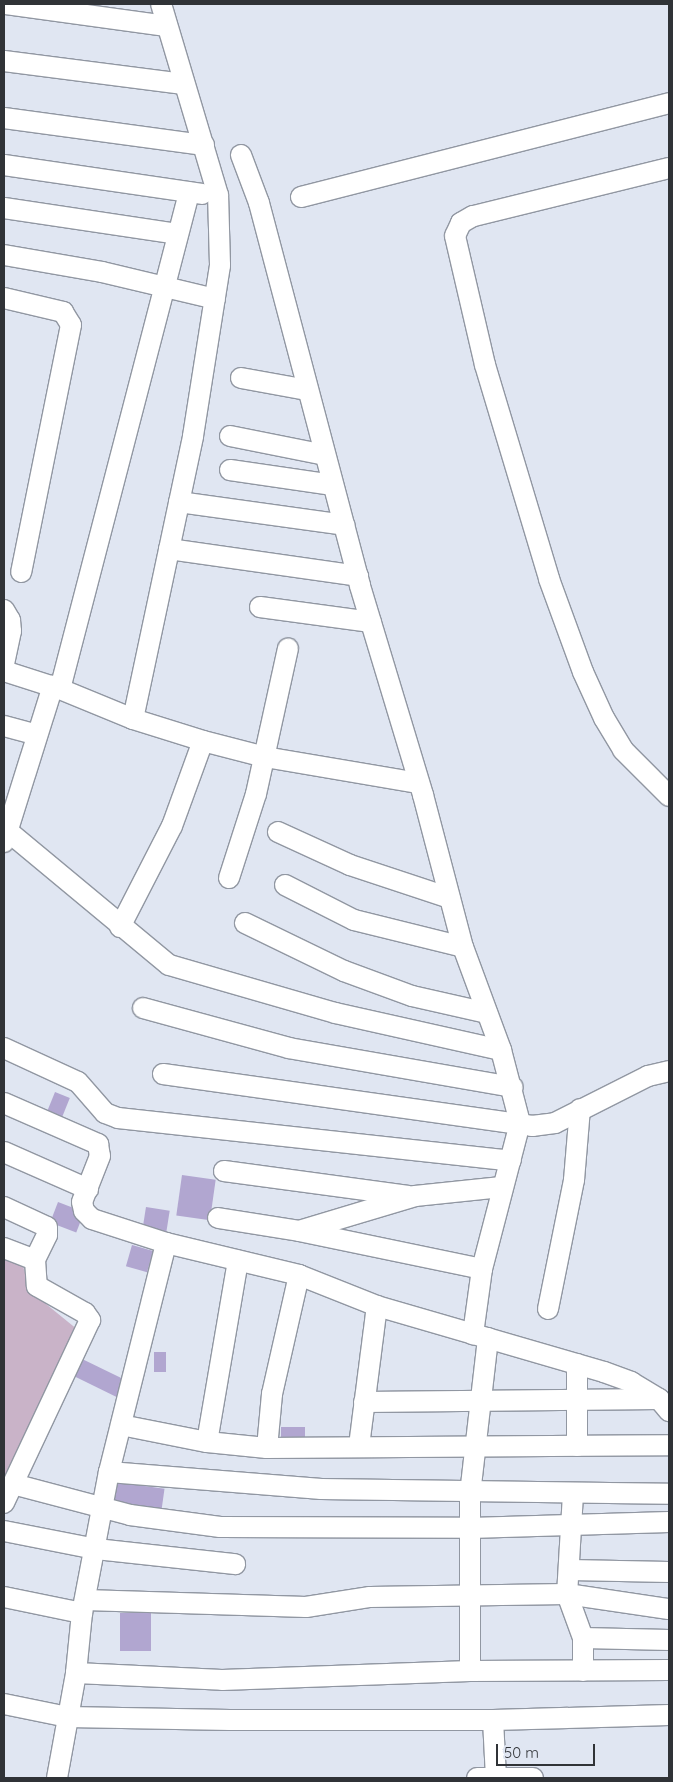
<!DOCTYPE html>
<style>
body{margin:0}
#map{position:relative;width:673px;height:1782px;overflow:hidden;background:#e0e6f2;font-family:Quicksand,sans-serif}
div>[style]{position:absolute}
[style*='--x']{left:calc(var(--x)*1px);top:calc(var(--y)*1px);width:calc(var(--w)*1px);rotate:calc(var(--a)*1deg)}
.green>*{inset:0;background:#c9b3c8}
.building>*{inset:0;background:#b1a6d0;transform-origin:0 0}
.roads{filter:drop-shadow(1px 0 #9197a2) drop-shadow(-1px 0 #9197a2) drop-shadow(0 1px #9197a2) drop-shadow(0 -1px #9197a2)}
.minor>*{height:20px;margin:-10px;padding:0 10px;transform-origin:10px;border-radius:10px;background:#fff}
span{translate:-50% -50%;white-space:nowrap;text-align:center;line-height:1.15;-webkit-text-stroke:5px #e0e6f2;paint-order:stroke}
.frame{position:absolute;inset:0;border:5px solid #303337;pointer-events:none}
.scale{position:absolute;left:496px;top:1744px;width:99px;height:22px;box-sizing:border-box;border:2px solid #303337;border-top:0;padding-left:6px;font-size:15px;line-height:18px;white-space:nowrap;color:#303337;-webkit-text-stroke:4px #e0e6f2;paint-order:stroke}
</style>
<div id="map">
<div class="green">
<div style="clip-path:polygon(4px 1259px,23px 1266px,30px 1291px,78px 1330px,4px 1484px)"></div>
</div>
<div class="building">
<div style="left:55px;top:1092px;width:16px;height:20px;rotate:22deg"></div>
<div style="left:182px;top:1175px;width:34px;height:41px;rotate:8deg"></div>
<div style="left:58px;top:1202px;width:28px;height:22px;rotate:21deg"></div>
<div style="left:146px;top:1207px;width:24px;height:22px;rotate:9deg"></div>
<div style="left:132px;top:1245px;width:22px;height:22px;rotate:16deg"></div>
<div style="left:154px;top:1352px;width:12px;height:20px"></div>
<div style="left:78px;top:1357px;width:55px;height:19px;rotate:26deg"></div>
<div style="left:281px;top:1427px;width:24px;height:15px"></div>
<div style="left:116px;top:1482px;width:49px;height:23px;rotate:8deg"></div>
<div style="left:151px;top:1613px;width:38px;height:31px;rotate:90deg"></div>
</div>
<div class="roads">
<div class="minor">
<div style="--x:6;--y:4;--w:162;--a:7.8"></div>
<div style="--x:4;--y:61;--w:181;--a:7.3"></div>
<div style="--x:4;--y:118;--w:202;--a:7.7"></div>
<div style="--x:241;--y:155;--w:51;--a:69.4"></div>
<div style="--x:259;--y:203;--w:396;--a:75.2"></div>
<div style="--x:360;--y:586;--w:218;--a:73.2"></div>
<div style="--x:423;--y:795;--w:157;--a:75.3"></div>
<div style="--x:463;--y:947;--w:110;--a:69.7"></div>
<div style="--x:501;--y:1050;--w:75;--a:75.4"></div>
<div style="--x:520;--y:1123;--w:151;--a:104.6"></div>
<div style="--x:482;--y:1269;--w:66;--a:97.9"></div>
<div style="--x:4;--y:165;--w:200;--a:8.3"></div>
<div style="--x:669;--y:168;--w:202;--a:166.2"></div>
<div style="--x:473;--y:216;--w:14;--a:150"></div>
<div style="--x:461;--y:223;--w:14;--a:115"></div>
<div style="--x:455;--y:236;--w:132;--a:76.9"></div>
<div style="--x:485;--y:365;--w:223;--a:73.3"></div>
<div style="--x:549;--y:579;--w:99;--a:69.9"></div>
<div style="--x:583;--y:672;--w:51;--a:65.5"></div>
<div style="--x:604;--y:718;--w:37;--a:59"></div>
<div style="--x:623;--y:750;--w:65;--a:45"></div>
<div style="--x:301;--y:197;--w:380;--a:-14.3"></div>
<div style="--x:4;--y:208;--w:175;--a:8.5"></div>
<div style="--x:4;--y:255;--w:99;--a:9.8"></div>
<div style="--x:102;--y:272;--w:116;--a:13.4"></div>
<div style="--x:4;--y:298;--w:61;--a:13.3"></div>
<div style="--x:63;--y:312;--w:15;--a:58"></div>
<div style="--x:71;--y:325;--w:252;--a:101.4"></div>
<div style="--x:241;--y:378;--w:68;--a:10.2"></div>
<div style="--x:230;--y:436;--w:97;--a:11.3"></div>
<div style="--x:230;--y:470;--w:104;--a:8.3"></div>
<div style="--x:179;--y:502;--w:167;--a:7.9"></div>
<div style="--x:169;--y:549;--w:191;--a:8.1"></div>
<div style="--x:260;--y:607;--w:112;--a:7.7"></div>
<div style="--x:4;--y:610;--w:12;--a:59"></div>
<div style="--x:10;--y:620;--w:11;--a:85"></div>
<div style="--x:11;--y:631;--w:33;--a:102"></div>
<div style="--x:4;--y:671;--w:59;--a:17.8"></div>
<div style="--x:60;--y:689;--w:79;--a:22.3"></div>
<div style="--x:133;--y:719;--w:73;--a:17.4"></div>
<div style="--x:203;--y:741;--w:64;--a:14.5"></div>
<div style="--x:265;--y:757;--w:156;--a:9.6"></div>
<div style="--x:60;--y:689;--w:513;--a:-75.42"></div>
<div style="--x:133;--y:719;--w:289;--a:-78"></div>
<div style="--x:193;--y:436;--w:173;--a:-81"></div>
<div style="--x:220;--y:265;--w:70;--a:-91.6"></div>
<div style="--x:218;--y:195;--w:199;--a:-106.6"></div>
<div style="--x:4;--y:726;--w:34;--a:15"></div>
<div style="--x:4;--y:828;--w:214;--a:39.7"></div>
<div style="--x:169;--y:965;--w:173;--a:16.1"></div>
<div style="--x:335;--y:1013;--w:170;--a:12.6"></div>
<div style="--x:278;--y:832;--w:79;--a:24.6"></div>
<div style="--x:350;--y:865;--w:105;--a:18.3"></div>
<div style="--x:4;--y:842;--w:164;--a:-72.6"></div>
<div style="--x:229;--y:878;--w:88;--a:-72.2"></div>
<div style="--x:256;--y:794;--w:149;--a:-77.6"></div>
<div style="--x:285;--y:885;--w:77;--a:26.9"></div>
<div style="--x:354;--y:920;--w:112;--a:13.9"></div>
<div style="--x:245;--y:923;--w:110;--a:25.9"></div>
<div style="--x:344;--y:971;--w:72;--a:20.2"></div>
<div style="--x:412;--y:996;--w:77;--a:12.8"></div>
<div style="--x:120;--y:927;--w:114;--a:-62.8"></div>
<div style="--x:172;--y:826;--w:90;--a:-70"></div>
<div style="--x:143;--y:1008;--w:151;--a:15.3"></div>
<div style="--x:289;--y:1048;--w:227;--a:9.9"></div>
<div style="--x:4;--y:1048;--w:81;--a:24.7"></div>
<div style="--x:78;--y:1082;--w:41;--a:48.9"></div>
<div style="--x:105;--y:1113;--w:14;--a:21"></div>
<div style="--x:118;--y:1118;--w:395;--a:6.2"></div>
<div style="--x:163;--y:1074;--w:373;--a:8"></div>
<div style="--x:532;--y:1126;--w:23;--a:-7"></div>
<div style="--x:555;--y:1123;--w:104;--a:-26.8"></div>
<div style="--x:648;--y:1076;--w:22;--a:-13"></div>
<div style="--x:4;--y:1103;--w:103;--a:23.6"></div>
<div style="--x:98;--y:1144;--w:12;--a:81"></div>
<div style="--x:100;--y:1156;--w:49;--a:111.4"></div>
<div style="--x:82;--y:1202;--w:9;--a:77"></div>
<div style="--x:84;--y:1211;--w:11;--a:45"></div>
<div style="--x:92;--y:1219;--w:78;--a:18"></div>
<div style="--x:166;--y:1243;--w:137;--a:13.5"></div>
<div style="--x:299;--y:1275;--w:84;--a:21.7"></div>
<div style="--x:377;--y:1306;--w:236;--a:16.2"></div>
<div style="--x:604;--y:1372;--w:29;--a:20"></div>
<div style="--x:631;--y:1382;--w:33;--a:31"></div>
<div style="--x:659;--y:1399;--w:16;--a:50"></div>
<div style="--x:4;--y:1152;--w:92;--a:23.8"></div>
<div style="--x:224;--y:1171;--w:186;--a:7.7"></div>
<div style="--x:4;--y:1207;--w:47;--a:24.9"></div>
<div style="--x:47;--y:1227;--w:8;--a:90"></div>
<div style="--x:47;--y:1235;--w:28;--a:116"></div>
<div style="--x:218;--y:1218;--w:82;--a:9.1"></div>
<div style="--x:299;--y:1231;--w:187;--a:11.7"></div>
<div style="--x:302;--y:1230;--w:118;--a:-16.7"></div>
<div style="--x:415;--y:1196;--w:87;--a:-5.9"></div>
<div style="--x:4;--y:1248;--w:33;--a:21"></div>
<div style="--x:35;--y:1260;--w:26;--a:86"></div>
<div style="--x:37;--y:1286;--w:55;--a:29.4"></div>
<div style="--x:85;--y:1313;--w:9;--a:54"></div>
<div style="--x:90;--y:1320;--w:202;--a:115.2"></div>
<div style="--x:548;--y:1309;--w:132;--a:-78.6"></div>
<div style="--x:574;--y:1180;--w:71;--a:-85.2"></div>
<div style="--x:364;--y:1402;--w:295;--a:-0.6"></div>
<div style="--x:121;--y:1425;--w:88;--a:11.2"></div>
<div style="--x:207;--y:1442;--w:60;--a:5.7"></div>
<div style="--x:267;--y:1448;--w:402;--a:-0.4"></div>
<div style="--x:207;--y:1442;--w:184;--a:-80.3"></div>
<div style="--x:359;--y:1446;--w:141;--a:-82.7"></div>
<div style="--x:577;--y:1446;--w:82;--a:-90"></div>
<div style="--x:267;--y:1448;--w:54;--a:-84.7"></div>
<div style="--x:272;--y:1394;--w:122;--a:-77.2"></div>
<div style="--x:109;--y:1472;--w:213;--a:4.6"></div>
<div style="--x:321;--y:1489;--w:348;--a:0.8"></div>
<div style="--x:13;--y:1484;--w:121;--a:14.8"></div>
<div style="--x:130;--y:1515;--w:91;--a:7.6"></div>
<div style="--x:220;--y:1527;--w:250;--a:0.2"></div>
<div style="--x:470;--y:1528;--w:199;--a:-1.7"></div>
<div style="--x:573;--y:1494;--w:100;--a:93.4"></div>
<div style="--x:567;--y:1594;--w:47;--a:70"></div>
<div style="--x:583;--y:1638;--w:33;--a:90"></div>
<div style="--x:4;--y:1531;--w:94;--a:11.1"></div>
<div style="--x:96;--y:1549;--w:140;--a:6.2"></div>
<div style="--x:570;--y:1570;--w:99;--a:1.2"></div>
<div style="--x:4;--y:1597;--w:80;--a:11.6"></div>
<div style="--x:85;--y:1600;--w:221;--a:1.8"></div>
<div style="--x:306;--y:1607;--w:65;--a:-8.9"></div>
<div style="--x:370;--y:1597;--w:197;--a:-0.9"></div>
<div style="--x:567;--y:1594;--w:103;--a:8.4"></div>
<div style="--x:583;--y:1638;--w:86;--a:1.3"></div>
<div style="--x:470;--y:1671;--w:177;--a:-90"></div>
<div style="--x:470;--y:1494;--w:157;--a:-83.4"></div>
<div style="--x:76;--y:1673;--w:146;--a:2.7"></div>
<div style="--x:222;--y:1680;--w:248;--a:-2.1"></div>
<div style="--x:470;--y:1671;--w:199;--a:-0.3"></div>
<div style="--x:4;--y:1704;--w:65;--a:11.5"></div>
<div style="--x:68;--y:1717;--w:162;--a:1.1"></div>
<div style="--x:230;--y:1720;--w:263;--a:0"></div>
<div style="--x:493;--y:1720;--w:176;--a:-1.6"></div>
<div style="--x:493;--y:1720;--w:58;--a:87"></div>
<div style="--x:57;--y:1778;--w:107;--a:-79.7"></div>
<div style="--x:76;--y:1673;--w:60;--a:-84.3"></div>
<div style="--x:82;--y:1613;--w:144;--a:-79.2"></div>
<div style="--x:109;--y:1472;--w:236;--a:-76"></div>
<div style="--x:477;--y:1778;--w:56;--a:0"></div>
</div>
</div>
<div class="frame"></div>
<div class="scale">50 m</div>
</div>
